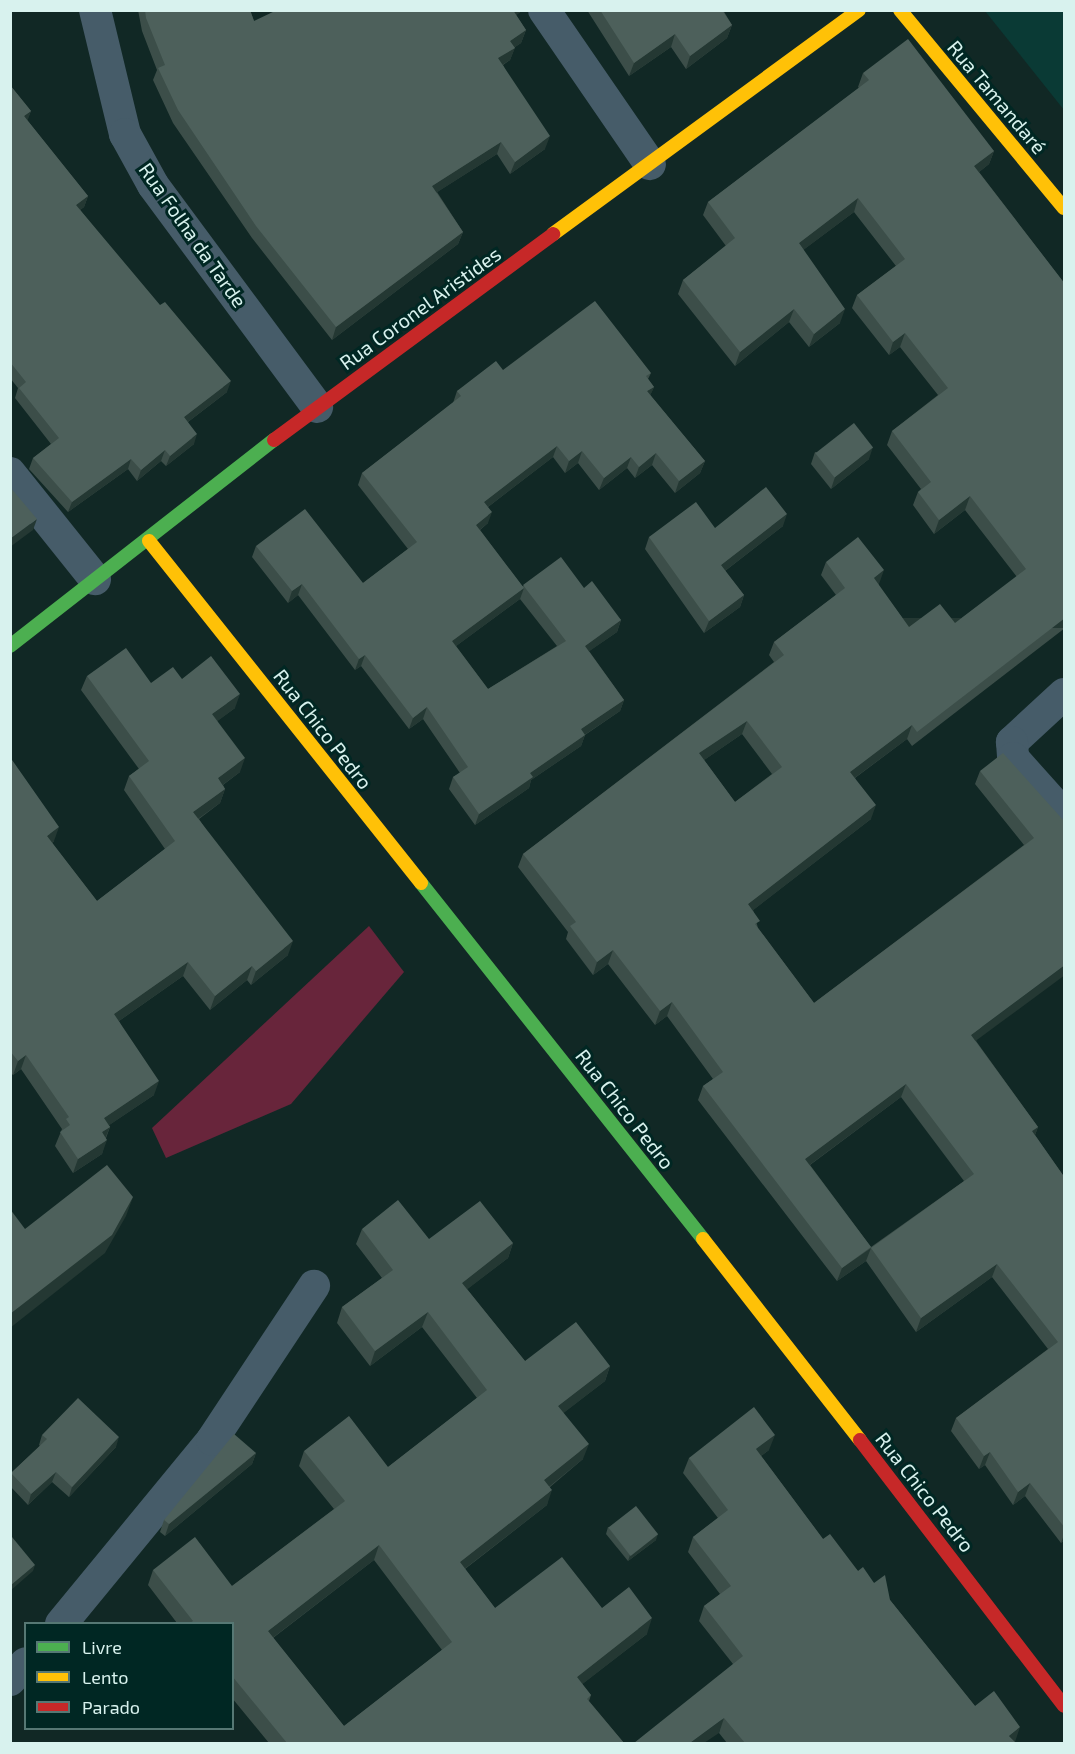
<!DOCTYPE html>
<meta charset="utf-8">
<style>
body{margin:0}
#map{position:relative;width:1075px;height:1754px;overflow:hidden;background:#112825;font-family:"Exo 2",sans-serif}
div>[style]{position:absolute}
[style*='--x']{left:calc(var(--x)*1px);top:calc(var(--y)*1px);width:calc(var(--w)*1px);rotate:calc(var(--a)*1deg)}
.built>*{inset:0;background:#0a3a35}
.green>*{inset:0;background:#68253b}
.street>*{height:32px;margin:-16px;padding:0 16px;transform-origin:16px;border-radius:16px;background:#465c69}
.fast>*{height:14px;margin:-7px;padding:0 7px;transform-origin:7px;border-radius:7px;background:#4caf50}
.slow>*{height:14px;margin:-7px;padding:0 7px;transform-origin:7px;border-radius:7px;background:#ffc107}
.jam>*{height:14px;margin:-7px;padding:0 7px;transform-origin:7px;border-radius:7px;background:#c62828}
.wall>*{inset:0;background:#3c4e49}
.shaded-wall>*{inset:0;background:#243833;transform-origin:0 0}
.building>*{inset:0;background:#4d605b;transform-origin:0 0}
span{translate:-50% -50%;white-space:nowrap;text-align:center;line-height:1.15;-webkit-text-stroke:6px #002723;paint-order:stroke}
.street-label{font-size:20px;color:#d8f2ee}
.frame{position:absolute;inset:0;border:12px solid #d8f2ee;pointer-events:none}
.legend{position:absolute;left:24px;top:1622px;width:210px;height:108px;box-sizing:border-box;background:#002723;border:2px solid #567874;margin:0;padding:8px 10px;list-style:none;font-size:18px;color:#d8f2ee}
.legend li{display:flex;align-items:center;gap:12px;height:30px}
.legend b{width:30px;border:2px solid #567874}
</style>
<div id="map">
<div class="built">
<div style="clip-path:polygon(985px 11px,1064px 11px,1064px 110px)"></div>
</div>
<div class="green">
<div style="clip-path:polygon(369px 926px,404px 972px,291px 1104px,166px 1158px,152px 1128px)"></div>
</div>
<div class="street">
<div style="--x:95;--y:10;--w:128;--a:76.4"></div>
<div style="--x:125;--y:134;--w:58;--a:61.2"></div>
<div style="--x:153;--y:185;--w:276;--a:53.5"></div>
<div style="--x:544;--y:10;--w:187;--a:55.5"></div>
<div style="--x:10;--y:473;--w:136;--a:51.3"></div>
<div style="--x:1064;--y:694;--w:71;--a:137.3"></div>
<div style="--x:1012;--y:742;--w:16;--a:86"></div>
<div style="--x:1013;--y:758;--w:76;--a:48.2"></div>
<div style="--x:61;--y:1624;--w:238;--a:-50.6"></div>
<div style="--x:212;--y:1440;--w:185;--a:-56.5"></div>
<div style="--x:10;--y:1680;--w:23;--a:-47"></div>
</div>
<div class="fast">
<div style="--x:10;--y:646;--w:335;--a:-38"></div>
<div style="--x:421;--y:883;--w:454;--a:51.6"></div>
</div>
<div class="slow">
<div style="--x:900;--y:10;--w:257;--a:50.4"></div>
<div style="--x:553;--y:234;--w:379;--a:-36.2"></div>
<div style="--x:149;--y:541;--w:437;--a:51.5"></div>
<div style="--x:703;--y:1239;--w:255;--a:52"></div>
</div>
<div class="jam">
<div style="--x:274;--y:440;--w:347;--a:-36.4"></div>
<div style="--x:860;--y:1440;--w:335;--a:52.5"></div>
</div>
<div class="wall">
<div style="clip-path:polygon(138px 10px,250px 10px,254px 21px,523px 10px,516px 15px,526px 30px,521px 43px,515px 47px,510px 60px,503px 65px,545px 149px,510px 174px,497px 154px,437px 192px,463px 232px,458px 244px,332px 340px,252px 238px,173px 123px,153px 80px,157px 70px,142px 31px)"></div>
<div style="clip-path:polygon(587px 10px,723px 10px,732px 25px,727px 38px,686px 69px,671px 47px,629px 76px)"></div>
<div style="clip-path:polygon(evenodd,863px 73px,994px 151px,989px 164px,979px 172px,1065px 284px,1065px 628px,912px 746px,907px 739px,855px 778px,871px 819px,753px 910px,758px 928px,814px 1003px,1024px 845px,975px 784px,980px 771px,1065px 822px,976px 1041px,1038px 1127px,1035px 1135px,1065px 1178px,1065px 1540px,1061px 1543px,1025px 1496px,1013px 1505px,985px 1465px,979px 1469px,951px 1431px,956px 1418px,1048px 1349px,992px 1277px,916px 1332px,866px 1261px,837px 1281px,698px 1100px,703px 1086px,713px 1079px,667px 1016px,655px 1025px,608px 964px,593px 975px,566px 939px,568px 932px,518px 867px,523px 854px,774px 662px,769px 655px,774px 642px,836px 595px,821px 575px,826px 562px,879px 584px,878px 585px,909px 627px,955px 623px,1017px 577px,965px 510px,934px 534px,913px 505px,918px 492px,921px 489px,887px 445px,892px 431px,938px 395px,900px 347px,889px 355px,852px 308px,857px 295px,896px 266px,854px 212px,803px 250px,840px 323px,809px 347px,789px 322px,735px 366px,678px 294px,683px 280px,726px 246px,703px 215px,708px 202px,859px 88px,858px 87px,863px 73px,742px 734px,772px 774px,735px 802px,704px 760px,742px 734px,863px 73px,901px 1097px,964px 1181px,871px 1247px,810px 1165px,901px 1097px)"></div>
<div style="clip-path:polygon(10px 85px,31px 111px,27px 120px,88px 196px,84px 207px,80px 210px,227px 392px,188px 422px,194px 444px,166px 466px,161px 461px,137px 481px,128px 469px,68px 512px,29px 469px,33px 458px,51px 444px,15px 398px,18px 388px,10px 378px)"></div>
<div style="clip-path:polygon(evenodd,503px 370px,651px 373px,648px 379px,654px 387px,650px 395px,705px 461px,700px 473px,675px 493px,652px 465px,635px 478px,627px 468px,599px 490px,578px 463px,565px 473px,553px 457px,488px 507px,488px 523px,480px 530px,522px 586px,584px 588px,621px 620px,617px 632px,589px 651px,624px 700px,620px 711px,585px 735px,581px 746px,531px 780px,529px 788px,475px 825px,449px 789px,453px 777px,460px 773px,423px 719px,409px 729px,361px 666px,355px 670px,298px 595px,288px 603px,252px 557px,256px 546px,363px 583px,408px 549px,358px 485px,362px 473px,453px 403px,457px 391px,503px 370px,520px 599px,557px 646px,488px 689px,456px 646px,520px 599px)"></div>
<div style="clip-path:polygon(815px 452px,869px 459px,831px 489px,811px 464px)"></div>
<div style="clip-path:polygon(783px 526px,725px 571px,744px 595px,740px 607px,704px 633px,645px 549px,649px 537px,715px 528px)"></div>
<div style="clip-path:polygon(87px 676px,151px 683px,182px 679px,235px 708px,217px 721px,240px 772px,223px 785px,225px 789px,220px 803px,199px 819px,288px 955px,251px 985px,247px 980px,210px 1010px,183px 976px,119px 1021px,154px 1095px,109px 1125px,110px 1127px,106px 1138px,102px 1154px,73px 1173px,55px 1146px,62px 1129px,21px 1069px,13px 1075px,10px 1072px,10px 757px,54px 841px,52px 843px,97px 901px,165px 849px,124px 790px,129px 776px,139px 769px,81px 690px)"></div>
<div style="clip-path:polygon(evenodd,362px 1229px,429px 1239px,513px 1243px,508px 1258px,467px 1289px,525px 1361px,610px 1366px,605px 1381px,563px 1413px,583px 1459px,550px 1487px,547px 1505px,465px 1569px,495px 1608px,602px 1608px,647px 1634px,582px 1684px,591px 1695px,589px 1701px,624px 1743px,269px 1743px,232px 1698px,232px 1623px,177px 1623px,148px 1585px,153px 1570px,232px 1586px,334px 1509px,299px 1466px,304px 1451px,388px 1467px,477px 1398px,422px 1327px,370px 1366px,337px 1323px,342px 1307px,382px 1278px,356px 1244px,362px 1229px,374px 1560px,442px 1650px,344px 1726px,273px 1638px,374px 1560px)"></div>
<div style="clip-path:polygon(42px 1435px,116px 1447px,69px 1497px,52px 1482px,28px 1505px,10px 1486px,11px 1473px,40px 1446px,39px 1445px)"></div>
<div style="clip-path:polygon(769px 1450px,761px 1456px,823px 1539px,858px 1571px,874px 1583px,890px 1600px,975px 1706px,1016px 1743px,727px 1743px,719px 1733px,733px 1664px,699px 1621px,704px 1606px,720px 1594px,688px 1552px,693px 1537px,718px 1518px,683px 1473px,689px 1458px)"></div>
<div style="clip-path:polygon(256px 1453px,252px 1464px,165px 1536px,160px 1532px,164px 1520px)"></div>
<div style="clip-path:polygon(608px 1527px,656px 1540px,628px 1561px,606px 1534px)"></div>
</div>
<div class="shaded-wall">
<div style="clip-path:polygon(511px 10px,523px 10px,507px 22px)"></div>
<div style="clip-path:polygon(732px 25px,727px 38px,686px 69px,690px 56px)"></div>
<div style="clip-path:polygon(526px 30px,521px 43px,506px 53px,515px 48px,510px 60px,494px 70px,498px 58px,510px 41px)"></div>
<div style="clip-path:polygon(675px 34px,671px 47px,629px 76px,634px 63px)"></div>
<div style="clip-path:polygon(31px 111px,27px 122px,24px 116px)"></div>
<div style="clip-path:polygon(550px 136px,545px 149px,510px 174px,515px 162px)"></div>
<div style="clip-path:polygon(501px 142px,497px 154px,428px 198px,432px 186px)"></div>
<div style="clip-path:polygon(994px 151px,989px 164px,969px 180px,974px 166px)"></div>
<div style="clip-path:polygon(88px 196px,84px 207px,72px 216px,76px 205px)"></div>
<div style="clip-path:polygon(858px 198px,854px 212px,794px 257px,799px 243px)"></div>
<div style="clip-path:polygon(463px 232px,458px 244px,332px 340px,336px 327px)"></div>
<div style="clip-path:polygon(794px 309px,789px 322px,735px 366px,740px 352px)"></div>
<div style="clip-path:polygon(845px 309px,840px 323px,809px 347px,814px 334px)"></div>
<div style="clip-path:polygon(905px 333px,900px 347px,889px 355px,893px 342px)"></div>
<div style="clip-path:polygon(231px 381px,227px 392px,180px 428px,184px 417px)"></div>
<div style="clip-path:polygon(654px 387px,649px 398px,647px 391px)"></div>
<div style="clip-path:polygon(197px 434px,194px 444px,166px 466px,170px 456px)"></div>
<div style="clip-path:polygon(557px 446px,553px 457px,480px 513px,484px 502px)"></div>
<div style="clip-path:polygon(873px 447px,869px 459px,831px 489px,835px 477px)"></div>
<div style="clip-path:polygon(165px 450px,161px 461px,137px 481px,141px 470px)"></div>
<div style="clip-path:polygon(582px 451px,578px 463px,565px 473px,569px 461px)"></div>
<div style="clip-path:polygon(656px 453px,652px 465px,635px 478px,639px 467px)"></div>
<div style="clip-path:polygon(631px 457px,627px 468px,599px 490px,604px 478px)"></div>
<div style="clip-path:polygon(131px 459px,128px 469px,68px 512px,72px 502px)"></div>
<div style="clip-path:polygon(705px 461px,700px 473px,675px 493px,679px 481px)"></div>
<div style="clip-path:polygon(970px 496px,965px 510px,934px 534px,939px 520px)"></div>
<div style="clip-path:polygon(492px 512px,488px 523px,472px 536px,476px 525px)"></div>
<div style="clip-path:polygon(787px 514px,783px 526px,717px 577px,721px 565px)"></div>
<div style="clip-path:polygon(37px 519px,33px 530px,10px 547px,10px 539px)"></div>
<div style="clip-path:polygon(884px 570px,879px 584px,869px 592px,874px 578px)"></div>
<div style="clip-path:polygon(302px 584px,298px 595px,288px 603px,292px 591px)"></div>
<div style="clip-path:polygon(524px 588px,520px 599px,448px 652px,452px 641px)"></div>
<div style="clip-path:polygon(744px 595px,740px 607px,704px 633px,709px 621px)"></div>
<div style="left:1065px;top:618px;width:10px;height:187px;rotate:90deg"></div>
<div style="clip-path:polygon(621px 620px,617px 632px,581px 657px,585px 646px)"></div>
<div style="clip-path:polygon(365px 655px,361px 666px,355px 670px,359px 659px)"></div>
<div style="clip-path:polygon(240px 694px,235px 708px,207px 729px,212px 714px)"></div>
<div style="clip-path:polygon(624px 700px,620px 711px,577px 740px,581px 729px)"></div>
<div style="clip-path:polygon(427px 707px,423px 719px,409px 729px,413px 718px)"></div>
<div style="clip-path:polygon(747px 721px,742px 734px,694px 767px,699px 753px)"></div>
<div style="clip-path:polygon(912px 725px,907px 739px,845px 785px,850px 772px)"></div>
<div style="clip-path:polygon(585px 735px,581px 746px,531px 780px,529px 788px,475px 825px,479px 814px,530px 773px)"></div>
<div style="clip-path:polygon(245px 758px,240px 772px,213px 792px,218px 778px)"></div>
<div style="clip-path:polygon(225px 789px,220px 803px,188px 826px,193px 812px)"></div>
<div style="clip-path:polygon(876px 805px,871px 819px,743px 918px,748px 904px)"></div>
<div style="clip-path:polygon(59px 827px,54px 841px,42px 850px,47px 836px)"></div>
<div style="clip-path:polygon(293px 941px,288px 955px,251px 985px,256px 971px)"></div>
<div style="clip-path:polygon(613px 950px,608px 964px,593px 975px,597px 962px)"></div>
<div style="clip-path:polygon(188px 962px,183px 976px,109px 1028px,114px 1014px)"></div>
<div style="clip-path:polygon(1065px 965px,1065px 975px,966px 1048px,971px 1035px)"></div>
<div style="clip-path:polygon(252px 966px,247px 980px,210px 1010px,215px 996px)"></div>
<div style="clip-path:polygon(672px 1002px,667px 1016px,655px 1025px,660px 1011px)"></div>
<div style="clip-path:polygon(26px 1055px,21px 1069px,13px 1075px,18px 1061px)"></div>
<div style="clip-path:polygon(159px 1081px,154px 1095px,99px 1132px,104px 1118px)"></div>
<div style="clip-path:polygon(906px 1084px,901px 1097px,800px 1172px,805px 1159px)"></div>
<div style="clip-path:polygon(110px 1127px,104px 1141px,102px 1132px)"></div>
<div style="clip-path:polygon(1038px 1127px,1033px 1140px,1032px 1131px)"></div>
<div style="clip-path:polygon(107px 1140px,102px 1154px,73px 1173px,78px 1159px)"></div>
<div style="clip-path:polygon(133px 1197px,126px 1216px,105px 1253px,10px 1328px,10px 1314px)"></div>
<div style="clip-path:polygon(513px 1243px,508px 1258px,456px 1298px,462px 1283px)"></div>
<div style="clip-path:polygon(871px 1248px,866px 1261px,837px 1281px,842px 1268px)"></div>
<div style="clip-path:polygon(997px 1264px,992px 1277px,916px 1332px,921px 1318px)"></div>
<div style="clip-path:polygon(428px 1312px,422px 1327px,370px 1366px,375px 1351px)"></div>
<div style="clip-path:polygon(610px 1366px,605px 1381px,552px 1422px,558px 1406px)"></div>
<div style="clip-path:polygon(775px 1435px,769px 1450px,750px 1464px,756px 1449px)"></div>
<div style="clip-path:polygon(119px 1437px,116px 1447px,69px 1497px,72px 1487px)"></div>
<div style="clip-path:polygon(589px 1444px,583px 1459px,539px 1495px,544px 1480px)"></div>
<div style="clip-path:polygon(990px 1452px,985px 1465px,979px 1469px,984px 1456px)"></div>
<div style="clip-path:polygon(256px 1453px,252px 1464px,165px 1536px,169px 1524px)"></div>
<div style="clip-path:polygon(56px 1472px,52px 1482px,28px 1505px,31px 1494px)"></div>
<div style="clip-path:polygon(1030px 1483px,1025px 1496px,1013px 1505px,1018px 1492px)"></div>
<div style="clip-path:polygon(552px 1490px,547px 1505px,454px 1577px,460px 1562px)"></div>
<div style="clip-path:polygon(1065px 1532px,1065px 1540px,1061px 1543px)"></div>
<div style="clip-path:polygon(658px 1534px,656px 1540px,628px 1561px,630px 1555px)"></div>
<div style="clip-path:polygon(379px 1545px,374px 1560px,262px 1646px,268px 1631px)"></div>
<div style="clip-path:polygon(35px 1565px,33px 1571px,10px 1591px,10px 1586px)"></div>
<div style="clip-path:polygon(652px 1618px,647px 1634px,571px 1693px,577px 1677px)"></div>
<div style="clip-path:polygon(724px 1718px,719px 1733px,704px 1743px,690px 1743px)"></div>
<div style="clip-path:polygon(1020px 1727px,1015px 1742px,1009px 1736px)"></div>
</div>
<div class="building">
<div style="clip-path:polygon(145px 10px,250px 10px,254px 21px,277px 10px,513px 10px,526px 30px,510px 41px,515px 48px,498px 58px,550px 136px,515px 162px,501px 142px,432px 186px,463px 232px,336px 327px,256px 226px,178px 110px,158px 68px,165px 65px,146px 18px)"></div>
<div style="clip-path:polygon(600px 10px,722px 10px,732px 25px,690px 56px,675px 34px,634px 63px)"></div>
<div style="clip-path:polygon(evenodd,908px 39px,994px 151px,974px 166px,1065px 284px,1065px 618px,917px 732px,912px 725px,850px 772px,876px 805px,748px 904px,760px 921px,755px 924px,814px 1003px,1034px 838px,980px 771px,1003px 753px,1065px 822px,1065px 965px,971px 1035px,1038px 1127px,1032px 1131px,1065px 1178px,1065px 1528px,1030px 1483px,1018px 1492px,990px 1452px,984px 1456px,956px 1418px,1058px 1342px,997px 1264px,921px 1318px,871px 1248px,974px 1174px,906px 1084px,805px 1159px,871px 1247px,842px 1268px,703px 1086px,723px 1072px,672px 1002px,660px 1011px,613px 950px,597px 962px,570px 926px,576px 922px,523px 854px,784px 655px,774px 642px,845px 588px,826px 562px,858px 537px,884px 570px,874px 578px,909px 627px,940px 604px,955px 623px,1026px 569px,970px 496px,939px 520px,918px 492px,931px 482px,892px 431px,948px 388px,905px 333px,893px 342px,857px 295px,905px 259px,858px 198px,799px 243px,845px 309px,814px 334px,794px 309px,740px 352px,683px 280px,735px 238px,708px 202px,869px 80px,863px 73px,908px 39px,747px 721px,782px 767px,735px 802px,699px 753px,747px 721px)"></div>
<div style="clip-path:polygon(10px 85px,31px 111px,24px 116px,88px 196px,76px 205px,160px 305px,165px 302px,231px 381px,184px 417px,197px 434px,170px 456px,165px 450px,141px 470px,131px 459px,72px 502px,33px 458px,59px 438px,19px 388px,26px 382px,10px 362px)"></div>
<div style="clip-path:polygon(595px 301px,651px 373px,646px 376px,654px 387px,647px 391px,705px 461px,679px 481px,656px 453px,639px 467px,631px 457px,604px 478px,582px 451px,569px 461px,557px 446px,484px 502px,492px 512px,476px 525px,524px 588px,452px 641px,488px 689px,566px 641px,523px 585px,561px 557px,584px 588px,592px 581px,621px 620px,585px 646px,624px 700px,581px 729px,585px 735px,530px 773px,533px 777px,479px 814px,453px 777px,468px 767px,427px 707px,413px 718px,365px 655px,359px 659px,302px 584px,292px 591px,256px 546px,305px 509px,363px 583px,417px 542px,362px 473px,461px 396px,457px 391px,496px 361px,503px 370px)"></div>
<div style="left:854px;top:423px;width:31px;height:49px;rotate:52deg"></div>
<div style="clip-path:polygon(10px 487px,37px 519px,10px 539px)"></div>
<div style="clip-path:polygon(766px 487px,787px 514px,721px 565px,744px 595px,709px 621px,649px 537px,696px 502px,715px 528px)"></div>
<div style="clip-path:polygon(126px 648px,151px 683px,173px 667px,182px 679px,211px 656px,240px 694px,212px 714px,245px 758px,218px 778px,225px 789px,193px 812px,293px 941px,256px 971px,252px 966px,215px 996px,188px 962px,114px 1014px,159px 1081px,104px 1118px,110px 1127px,102px 1132px,107px 1140px,78px 1159px,60px 1132px,70px 1125px,66px 1119px,69px 1117px,26px 1055px,18px 1061px,10px 1051px,10px 757px,59px 827px,47px 836px,97px 901px,175px 841px,129px 776px,149px 761px,87px 676px)"></div>
<div style="clip-path:polygon(107px 1165px,133px 1197px,112px 1235px,10px 1314px,10px 1209px,25px 1229px)"></div>
<div style="clip-path:polygon(evenodd,398px 1200px,429px 1239px,480px 1201px,513px 1243px,462px 1283px,525px 1361px,576px 1322px,610px 1366px,558px 1406px,589px 1444px,544px 1480px,552px 1490px,460px 1562px,495px 1608px,562px 1557px,602px 1608px,629px 1587px,652px 1618px,577px 1677px,591px 1695px,587px 1699px,624px 1743px,287px 1743px,232px 1676px,232px 1623px,190px 1623px,193px 1621px,153px 1570px,195px 1537px,232px 1586px,345px 1501px,304px 1451px,349px 1416px,388px 1467px,487px 1390px,428px 1312px,375px 1351px,342px 1307px,393px 1270px,362px 1229px,398px 1200px,379px 1545px,452px 1642px,344px 1726px,268px 1631px,379px 1545px)"></div>
<div style="clip-path:polygon(78px 1398px,119px 1437px,72px 1487px,56px 1472px,31px 1494px,11px 1473px,47px 1439px,42px 1435px)"></div>
<div style="clip-path:polygon(754px 1407px,775px 1435px,756px 1449px,823px 1539px,830px 1534px,858px 1571px,863px 1567px,874px 1583px,885px 1575px,890px 1600px,975px 1706px,994px 1691px,1020px 1727px,1009px 1736px,1016px 1743px,745px 1743px,724px 1718px,690px 1743px,634px 1743px,743px 1656px,704px 1606px,731px 1586px,693px 1537px,728px 1510px,689px 1458px)"></div>
<div style="clip-path:polygon(234px 1434px,256px 1453px,169px 1524px,164px 1520px)"></div>
<div style="left:636px;top:1506px;width:36px;height:35px;rotate:52deg"></div>
<div style="clip-path:polygon(12px 1537px,35px 1565px,10px 1586px,10px 1538px)"></div>
</div>
<div class="street-label">
<span style="left:997px;top:97px;rotate:50deg">Rua Tamandaré</span>
<span style="left:193px;top:235px;rotate:55deg">Rua Folha da Tarde</span>
<span style="left:420px;top:308px;rotate:-36deg">Rua Coronel Aristides</span>
<span style="left:323px;top:729px;rotate:52deg">Rua Chico Pedro</span>
<span style="left:625px;top:1109px;rotate:52deg">Rua Chico Pedro</span>
<span style="left:925px;top:1492px;rotate:52deg">Rua Chico Pedro</span>
</div>
<div class="frame"></div>
<ul class="legend">
<li><b style="height:8px;background:#4caf50"></b>Livre</li>
<li><b style="height:8px;background:#ffc107"></b>Lento</li>
<li><b style="height:8px;background:#c62828"></b>Parado</li>
</ul>
</div>
